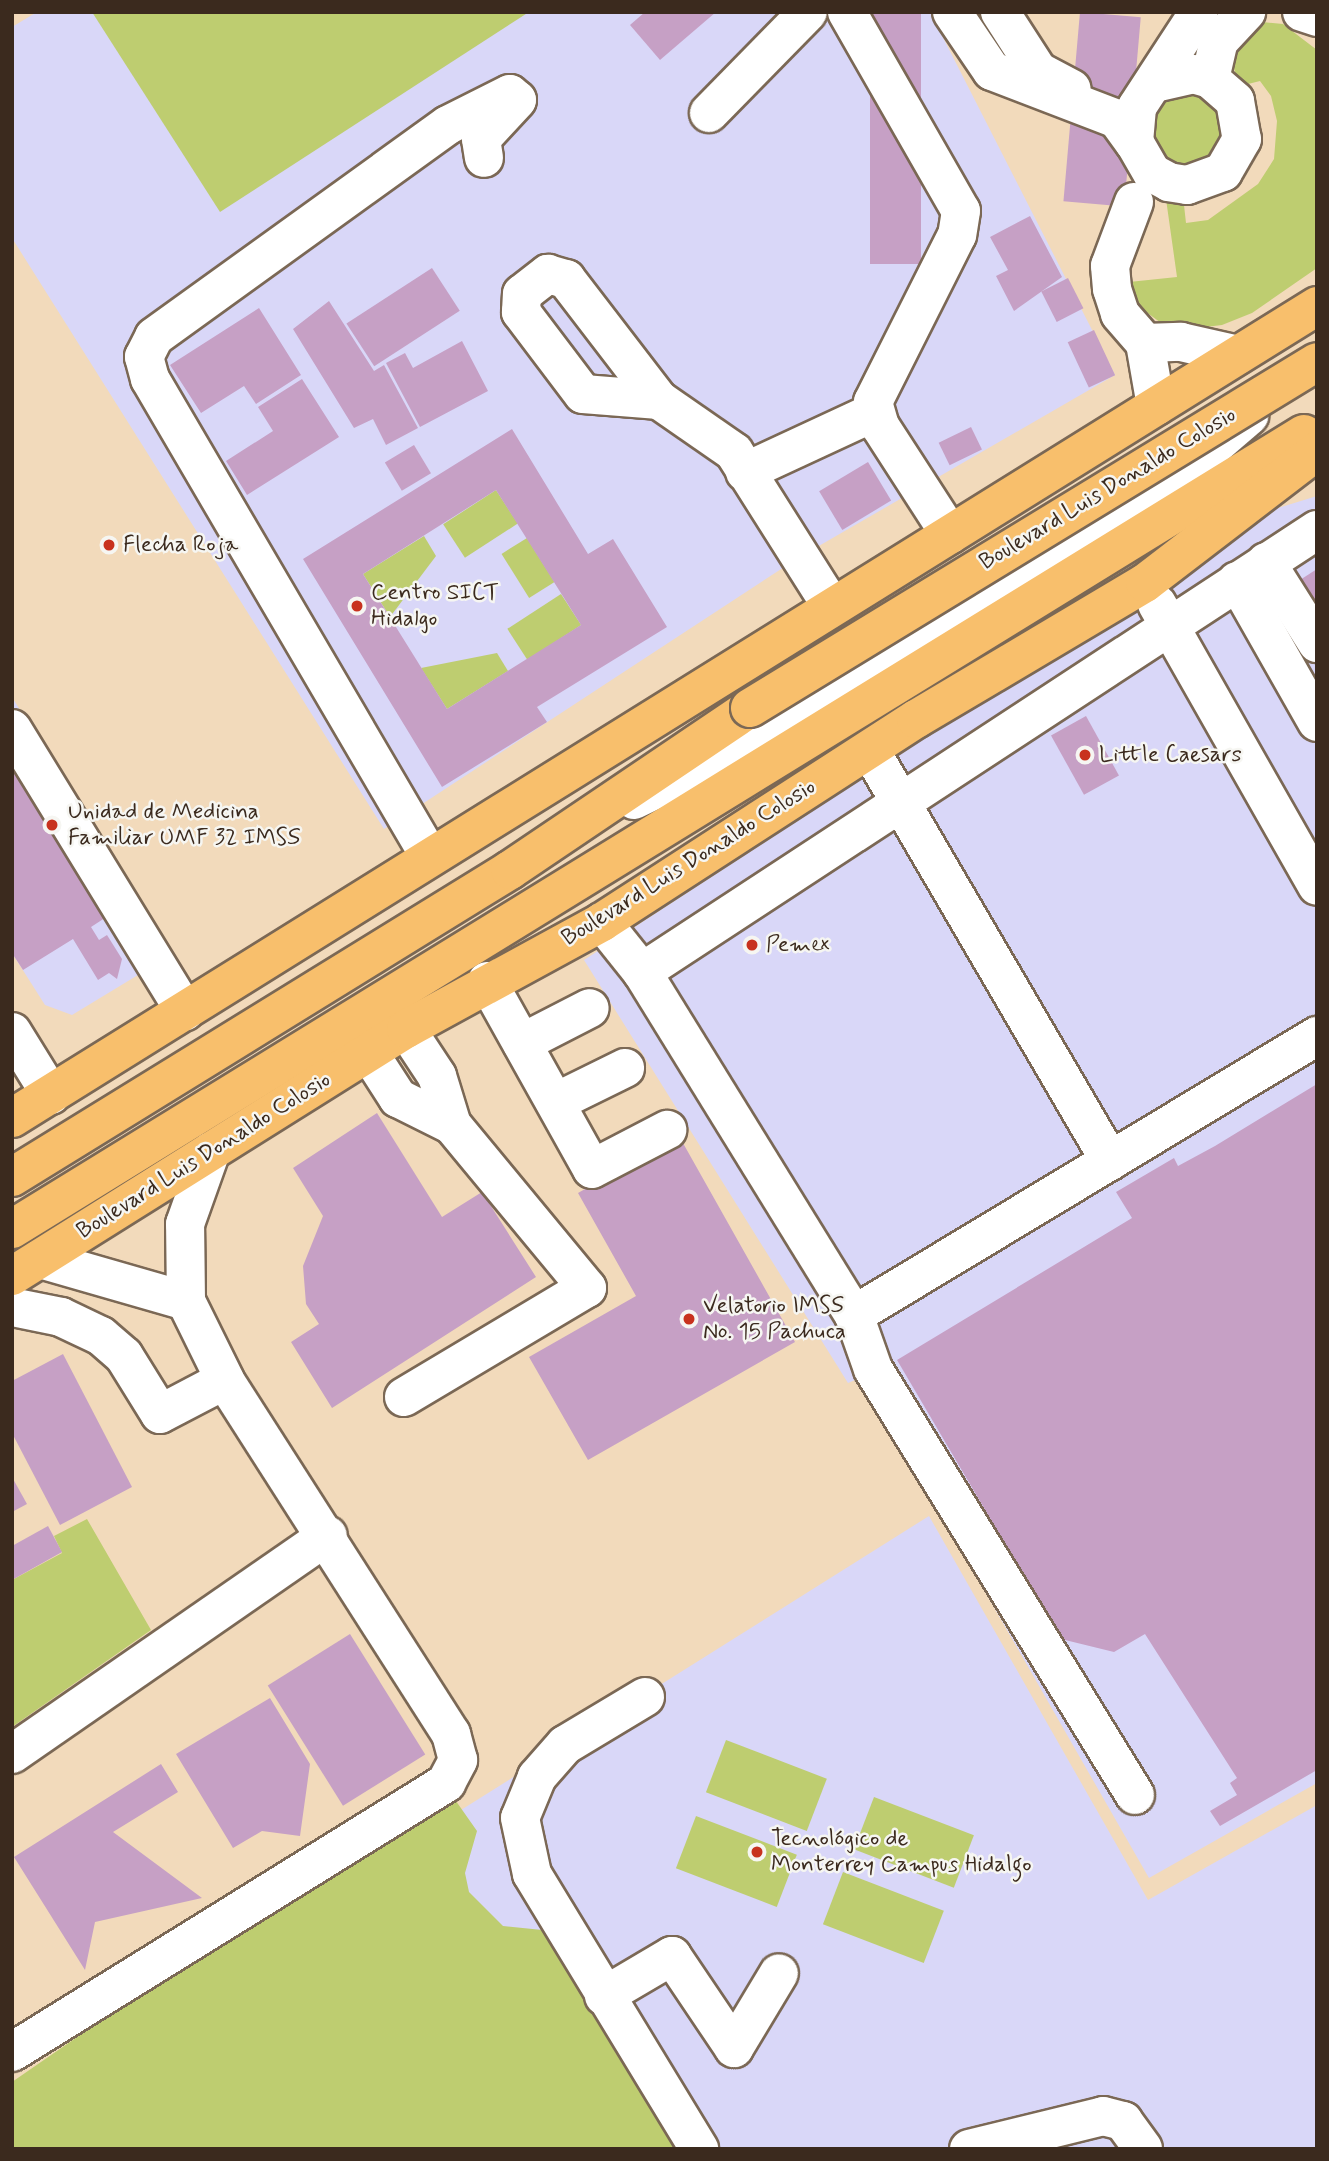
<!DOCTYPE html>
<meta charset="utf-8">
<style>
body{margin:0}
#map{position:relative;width:1329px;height:2161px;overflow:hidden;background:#f2dabb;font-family:Mynerve,sans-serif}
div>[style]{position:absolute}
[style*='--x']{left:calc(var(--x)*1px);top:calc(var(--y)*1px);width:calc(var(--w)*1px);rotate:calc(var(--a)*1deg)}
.built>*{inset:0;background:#d9d7f8}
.green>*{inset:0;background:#becd70;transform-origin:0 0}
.building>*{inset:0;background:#c6a0c5;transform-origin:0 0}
.roads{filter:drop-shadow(2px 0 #7b6855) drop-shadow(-2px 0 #7b6855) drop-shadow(0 2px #7b6855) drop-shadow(0 -2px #7b6855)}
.minor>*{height:38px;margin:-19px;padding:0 19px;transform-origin:19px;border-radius:19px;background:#fff}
.major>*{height:38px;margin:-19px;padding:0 19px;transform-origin:19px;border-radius:19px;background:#f8bf6c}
.bridges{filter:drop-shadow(2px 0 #7b6855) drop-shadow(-2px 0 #7b6855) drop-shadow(0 2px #7b6855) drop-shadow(0 -2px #7b6855)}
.major-bridge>*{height:38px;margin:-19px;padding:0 19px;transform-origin:19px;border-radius:19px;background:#f8bf6c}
.dots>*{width:19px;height:19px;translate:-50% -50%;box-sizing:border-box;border:4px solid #f6f6f2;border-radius:50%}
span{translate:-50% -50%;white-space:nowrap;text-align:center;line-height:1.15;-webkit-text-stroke:5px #f6f6f2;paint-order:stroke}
.street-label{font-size:23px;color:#3b2a1e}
.poi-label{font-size:23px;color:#3b2a1e}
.left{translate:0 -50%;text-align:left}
.frame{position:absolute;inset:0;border:14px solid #3b2a1e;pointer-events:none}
</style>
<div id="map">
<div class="built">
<div style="clip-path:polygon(37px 12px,930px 12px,1115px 375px,798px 558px,384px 829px,12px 238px,12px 27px)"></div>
<div style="clip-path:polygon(1317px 496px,1317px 1783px,1149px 1878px,862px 1377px,848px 1383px,584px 960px,1278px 508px)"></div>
<div style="clip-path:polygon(12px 697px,171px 955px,72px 1015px,45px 1005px,12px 953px)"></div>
<div style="clip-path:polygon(929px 1516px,1148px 1900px,1317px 1805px,1317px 2149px,12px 2149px,12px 2092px)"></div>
</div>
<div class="green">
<div style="clip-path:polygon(92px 12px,529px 12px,220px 212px)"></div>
<div style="clip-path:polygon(1262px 22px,1283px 24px,1317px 50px,1317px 268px,1252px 313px,1222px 325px,1172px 331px,1138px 306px,1129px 282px,1177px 277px,1166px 199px,1183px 196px,1186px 223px,1208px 220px,1258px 184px,1274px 159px,1277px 121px,1271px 96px,1260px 81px,1240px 86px,1232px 63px,1231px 46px)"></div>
<div style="clip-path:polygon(1204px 92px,1229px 122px,1204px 168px,1166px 163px,1151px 142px,1151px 117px,1166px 96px)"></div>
<div style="left:496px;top:490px;width:40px;height:63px;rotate:57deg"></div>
<div style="clip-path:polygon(424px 536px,436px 556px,390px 617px,363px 574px)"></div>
<div style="left:527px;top:538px;width:52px;height:30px;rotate:58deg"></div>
<div style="left:561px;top:594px;width:37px;height:64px;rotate:57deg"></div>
<div style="clip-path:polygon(497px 653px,508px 671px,447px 709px,421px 668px)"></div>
<div style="clip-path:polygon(87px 1519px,151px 1630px,12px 1727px,12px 1580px,62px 1553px,54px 1536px)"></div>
<div style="left:726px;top:1740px;width:108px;height:56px;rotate:21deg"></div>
<div style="clip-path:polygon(444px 1784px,477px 1831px,465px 1873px,469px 1892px,503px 1926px,552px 1931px,681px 2149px,12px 2149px,12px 2082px)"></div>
<div style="left:874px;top:1797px;width:107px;height:56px;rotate:21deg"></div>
<div style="left:696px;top:1816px;width:108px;height:56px;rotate:21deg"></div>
<div style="left:843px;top:1872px;width:108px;height:56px;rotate:21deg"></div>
</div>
<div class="building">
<div style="clip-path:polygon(645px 12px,716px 12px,660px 60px,630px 25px)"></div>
<div style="left:870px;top:12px;width:51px;height:252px"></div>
<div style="left:1080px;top:12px;width:61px;height:190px;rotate:5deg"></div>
<div style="clip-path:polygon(1030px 216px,1062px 277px,1014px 311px,996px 276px,1008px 270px,990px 237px)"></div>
<div style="left:432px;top:268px;width:51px;height:102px;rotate:57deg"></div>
<div style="left:1068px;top:278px;width:34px;height:30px;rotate:63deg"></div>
<div style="clip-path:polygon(329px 301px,374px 371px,384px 365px,418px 428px,386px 445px,373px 419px,354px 428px,293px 329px)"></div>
<div style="clip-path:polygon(259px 308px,301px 375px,256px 404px,244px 386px,201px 413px,170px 365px)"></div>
<div style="left:1094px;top:330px;width:50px;height:29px;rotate:65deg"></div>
<div style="clip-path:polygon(462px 341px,488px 391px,420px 427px,386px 363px,405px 353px,413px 368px)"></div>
<div style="clip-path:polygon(302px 379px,339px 437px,247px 495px,226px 461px,273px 431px,258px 407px)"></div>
<div style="left:971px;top:427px;width:25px;height:36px;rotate:64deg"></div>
<div style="clip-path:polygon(evenodd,512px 429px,588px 554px,613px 539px,667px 627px,537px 707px,547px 722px,442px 787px,303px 559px,512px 429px,496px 490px,581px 625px,447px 709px,363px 574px,496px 490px)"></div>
<div style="left:414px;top:445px;width:33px;height:34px;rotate:59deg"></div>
<div style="left:868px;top:462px;width:45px;height:57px;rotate:59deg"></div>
<div style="clip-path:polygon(1317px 569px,1317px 632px,1289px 587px)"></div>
<div style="left:1086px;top:716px;width:68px;height:40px;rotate:61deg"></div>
<div style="clip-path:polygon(12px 758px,111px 914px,91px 927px,99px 940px,107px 935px,122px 959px,117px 979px,109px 973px,98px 980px,73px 939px,23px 970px,12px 953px)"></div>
<div style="clip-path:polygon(1317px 1084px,1317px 1770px,1220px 1826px,1210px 1811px,1237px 1795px,1230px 1783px,1237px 1778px,1145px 1634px,1114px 1652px,1061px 1639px,897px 1360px,1132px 1218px,1116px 1192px,1174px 1158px,1178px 1166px,1215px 1146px)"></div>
<div style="clip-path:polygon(377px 1113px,442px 1217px,482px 1192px,536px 1277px,332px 1408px,291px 1342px,319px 1324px,306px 1304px,303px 1266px,323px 1216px,293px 1168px)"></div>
<div style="clip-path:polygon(679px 1136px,795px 1342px,588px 1460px,529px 1357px,636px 1296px,578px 1193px)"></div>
<div style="clip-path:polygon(63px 1354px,132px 1487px,60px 1525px,12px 1433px,12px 1381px)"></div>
<div style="clip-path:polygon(12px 1477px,27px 1504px,12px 1512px)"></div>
<div style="clip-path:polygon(48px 1526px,62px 1552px,12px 1580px,12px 1546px)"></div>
<div style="left:350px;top:1634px;width:142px;height:97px;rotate:58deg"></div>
<div style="clip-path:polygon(270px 1698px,310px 1764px,300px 1836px,262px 1831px,233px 1848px,176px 1754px)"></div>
<div style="clip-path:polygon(161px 1764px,178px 1792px,113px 1832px,202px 1898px,95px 1922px,85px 1970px,14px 1857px)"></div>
</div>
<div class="roads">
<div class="minor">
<div style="--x:847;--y:12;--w:229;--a:60.2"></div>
<div style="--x:961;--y:211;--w:24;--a:99"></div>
<div style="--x:957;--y:235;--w:187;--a:116.7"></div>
<div style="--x:873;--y:402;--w:25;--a:74"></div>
<div style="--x:880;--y:426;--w:129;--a:57.1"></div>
<div style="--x:952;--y:12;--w:71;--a:55.9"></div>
<div style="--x:992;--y:71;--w:134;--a:21"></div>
<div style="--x:1117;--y:119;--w:29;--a:54"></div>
<div style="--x:1000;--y:12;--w:70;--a:57.2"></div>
<div style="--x:1038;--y:71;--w:38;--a:28"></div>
<div style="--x:1302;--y:12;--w:16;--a:18"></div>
<div style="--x:1210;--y:79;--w:39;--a:-77"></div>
<div style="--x:1219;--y:41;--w:40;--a:-47"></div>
<div style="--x:1159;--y:82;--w:35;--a:-13"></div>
<div style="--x:1193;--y:74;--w:18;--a:16"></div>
<div style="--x:1210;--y:79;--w:33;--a:41"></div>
<div style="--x:1235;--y:101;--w:39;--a:80"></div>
<div style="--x:1242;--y:139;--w:38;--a:120"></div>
<div style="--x:1223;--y:172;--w:38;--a:160"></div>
<div style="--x:1187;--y:185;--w:18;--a:-171"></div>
<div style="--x:1169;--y:182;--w:19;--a:-152"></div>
<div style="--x:1152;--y:173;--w:36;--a:-120"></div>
<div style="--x:1134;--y:142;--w:35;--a:-85"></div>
<div style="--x:1137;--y:107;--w:113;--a:-56.9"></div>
<div style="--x:709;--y:113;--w:141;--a:-45.6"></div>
<div style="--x:1134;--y:202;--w:68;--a:110.6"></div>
<div style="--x:1110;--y:266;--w:23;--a:85"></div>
<div style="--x:1112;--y:289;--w:26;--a:72"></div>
<div style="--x:1120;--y:314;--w:38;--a:49"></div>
<div style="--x:1145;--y:343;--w:64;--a:80.1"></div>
<div style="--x:1145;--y:343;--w:36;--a:-2"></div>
<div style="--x:1181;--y:342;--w:58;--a:12.8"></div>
<div style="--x:659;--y:400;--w:76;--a:-175.5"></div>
<div style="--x:583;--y:394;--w:103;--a:-127.1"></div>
<div style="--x:521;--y:312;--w:18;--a:-87"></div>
<div style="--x:522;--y:294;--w:33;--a:-38"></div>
<div style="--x:548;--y:274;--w:19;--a:16"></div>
<div style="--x:566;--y:279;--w:153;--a:52.5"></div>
<div style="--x:659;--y:400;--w:91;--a:34.7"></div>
<div style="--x:734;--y:452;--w:183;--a:57.7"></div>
<div style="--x:745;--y:472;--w:142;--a:-24.9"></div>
<div style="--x:1317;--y:530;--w:807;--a:146.78"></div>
<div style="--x:642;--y:972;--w:403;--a:58.3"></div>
<div style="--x:854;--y:1315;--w:541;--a:-31.07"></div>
<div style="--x:1266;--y:562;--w:96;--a:57.8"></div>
<div style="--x:1237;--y:581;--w:162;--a:60.4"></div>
<div style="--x:1157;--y:604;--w:324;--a:60.4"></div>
<div style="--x:12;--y:729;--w:331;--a:58.5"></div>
<div style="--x:870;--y:750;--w:476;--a:59.7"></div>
<div style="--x:634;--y:800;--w:99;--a:-25.8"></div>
<div style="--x:723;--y:757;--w:534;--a:-31.61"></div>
<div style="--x:1178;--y:477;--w:94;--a:-40.7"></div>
<div style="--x:430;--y:857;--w:554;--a:-120.36"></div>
<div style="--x:150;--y:379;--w:23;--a:-105"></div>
<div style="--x:144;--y:357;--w:22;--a:-63"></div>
<div style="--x:154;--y:337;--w:362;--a:-35.8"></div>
<div style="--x:448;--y:125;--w:69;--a:-26.6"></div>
<div style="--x:510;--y:94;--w:9;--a:41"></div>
<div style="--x:517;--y:100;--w:53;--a:132.7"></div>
<div style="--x:481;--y:139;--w:19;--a:81"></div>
<div style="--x:602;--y:922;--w:64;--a:51.3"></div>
<div style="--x:487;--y:981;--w:215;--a:60.8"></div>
<div style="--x:592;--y:1169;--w:85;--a:-27.5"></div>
<div style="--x:12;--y:1032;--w:74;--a:58.2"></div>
<div style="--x:522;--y:1043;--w:76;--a:-27.2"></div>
<div style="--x:369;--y:1053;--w:54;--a:57.2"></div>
<div style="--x:398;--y:1098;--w:60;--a:26.6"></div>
<div style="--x:556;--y:1102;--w:77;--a:-26.2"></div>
<div style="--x:40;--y:1259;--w:152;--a:16"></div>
<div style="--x:12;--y:1307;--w:50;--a:11.5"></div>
<div style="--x:61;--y:1317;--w:44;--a:25.4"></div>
<div style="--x:101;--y:1336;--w:30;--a:41"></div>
<div style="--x:124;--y:1356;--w:68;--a:58.2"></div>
<div style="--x:160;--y:1414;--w:73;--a:-27.6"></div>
<div style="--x:854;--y:1315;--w:57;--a:70.6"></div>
<div style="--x:873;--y:1369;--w:500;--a:58.41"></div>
<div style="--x:404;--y:1397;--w:213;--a:-30.8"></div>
<div style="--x:587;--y:1288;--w:212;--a:-129.6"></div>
<div style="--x:452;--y:1125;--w:51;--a:-107"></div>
<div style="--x:437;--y:1076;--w:56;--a:-123.4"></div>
<div style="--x:645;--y:1697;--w:93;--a:149"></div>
<div style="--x:565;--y:1745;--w:43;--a:131.2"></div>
<div style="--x:537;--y:1777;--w:44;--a:112.5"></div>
<div style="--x:520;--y:1818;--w:57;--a:77.9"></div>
<div style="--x:532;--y:1874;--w:322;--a:58.7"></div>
<div style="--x:12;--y:1754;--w:384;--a:-34.7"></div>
<div style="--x:604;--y:1996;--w:79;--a:-30.5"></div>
<div style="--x:672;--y:1956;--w:111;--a:56"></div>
<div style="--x:734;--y:2048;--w:87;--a:-59"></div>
<div style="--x:12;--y:2052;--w:511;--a:-31.79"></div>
<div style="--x:446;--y:1783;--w:26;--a:-62"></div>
<div style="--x:458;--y:1760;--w:27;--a:-105"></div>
<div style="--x:451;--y:1734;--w:420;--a:-122.6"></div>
<div style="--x:225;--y:1380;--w:88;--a:-116.3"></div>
<div style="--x:186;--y:1301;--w:77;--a:-90.7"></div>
<div style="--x:185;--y:1224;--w:77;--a:-70.4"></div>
<div style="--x:969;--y:2149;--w:138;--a:-13.8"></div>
<div style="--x:1103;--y:2116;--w:21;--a:14"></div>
<div style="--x:1123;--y:2121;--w:34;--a:54"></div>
</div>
<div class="major">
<div style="--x:12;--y:1118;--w:1537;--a:-31.89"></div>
<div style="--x:12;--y:1177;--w:585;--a:-31.65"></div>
<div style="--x:510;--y:870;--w:290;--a:-34"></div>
<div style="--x:12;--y:1229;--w:1517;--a:-31.61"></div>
<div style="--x:12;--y:1276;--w:465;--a:-32.1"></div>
<div style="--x:406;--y:1029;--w:223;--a:-28.6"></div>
<div style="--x:602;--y:922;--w:374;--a:-32.9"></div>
<div style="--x:916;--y:719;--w:266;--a:-30.7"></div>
<div style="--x:1145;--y:583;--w:217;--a:-37.5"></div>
</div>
</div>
<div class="bridges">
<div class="major-bridge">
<div style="--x:750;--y:708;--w:664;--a:-31.39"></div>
</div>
</div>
<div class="dots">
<div style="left:109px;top:545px;background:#c8321e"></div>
<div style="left:357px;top:606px;background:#c8321e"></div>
<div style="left:1085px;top:755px;background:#c8321e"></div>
<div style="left:52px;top:825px;background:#c8321e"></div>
<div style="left:752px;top:945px;background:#c8321e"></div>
<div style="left:689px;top:1319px;background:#c8321e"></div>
<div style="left:757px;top:1852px;background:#c8321e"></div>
</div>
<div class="street-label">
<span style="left:1108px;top:489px;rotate:-31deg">Boulevard Luis Donaldo Colosio</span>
<span style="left:689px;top:863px;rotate:-32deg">Boulevard Luis Donaldo Colosio</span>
<span style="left:204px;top:1156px;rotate:-32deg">Boulevard Luis Donaldo Colosio</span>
</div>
<div class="poi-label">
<span class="left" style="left:123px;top:545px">Flecha Roja</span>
<span class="left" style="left:371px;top:606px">Centro SICT<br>Hidalgo</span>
<span class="left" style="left:1099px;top:755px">Little Caesars</span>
<span class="left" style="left:68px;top:825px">Unidad de Medicina<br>Familiar UMF 32 IMSS</span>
<span class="left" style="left:766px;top:945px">Pemex</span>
<span class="left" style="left:703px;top:1319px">Velatorio IMSS<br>No. 15 Pachuca</span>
<span class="left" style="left:771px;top:1852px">Tecnológico de<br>Monterrey Campus Hidalgo</span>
</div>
<div class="frame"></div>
</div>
